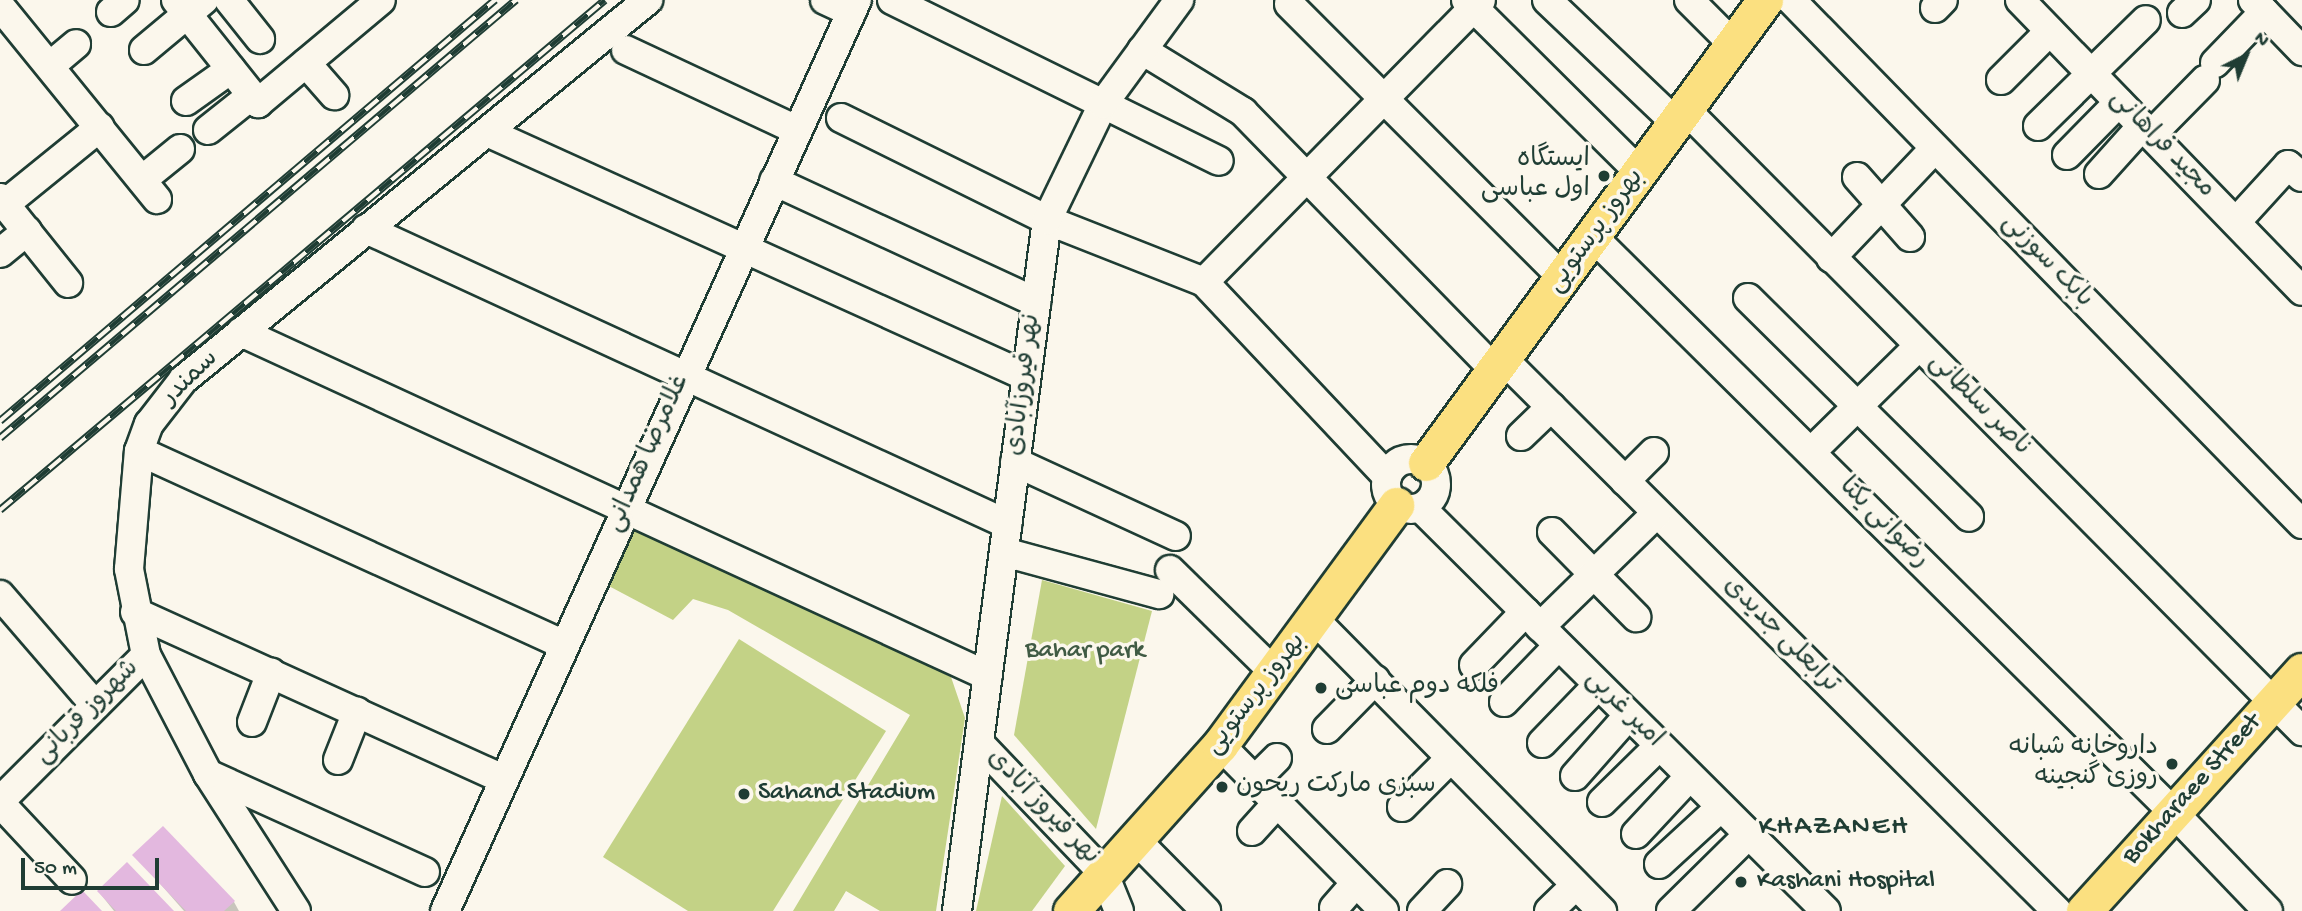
<!DOCTYPE html>
<meta charset="utf-8">
<style>
body{margin:0}
#map{position:relative;width:2302px;height:911px;overflow:hidden;background:#fbf7ec;font-family:"Gochi Hand","Playpen Sans Arabic",sans-serif}
div>[style]{position:absolute}
[style*='--x']{left:calc(var(--x)*1px);top:calc(var(--y)*1px);width:calc(var(--w)*1px);rotate:calc(var(--a)*1deg)}
.green>*{inset:0;background:#c3d286}
.shadow>*{inset:0;background:#0003}
.building>*{inset:0;background:#e3b8df}
.roads{filter:drop-shadow(2px 0 #1f3d34) drop-shadow(-2px 0 #1f3d34) drop-shadow(0 2px #1f3d34) drop-shadow(0 -2px #1f3d34)}
.minor>*{height:28px;margin:-14px;padding:0 14px;transform-origin:14px;border-radius:14px;background:#fbf7ec}
.minor>.ring{margin:-14px;padding:0;box-sizing:content-box;background:none;border:28px solid #fbf7ec;border-radius:50%}
.major>*{height:35px;margin:-17.5px;padding:0 17.5px;transform-origin:17.5px;border-radius:17.5px;background:#fbe080}
.rail>*{height:8px;margin-top:-4px;transform-origin:0;background:repeating-linear-gradient(90deg,#fbf7ec 0 16px,#1f3d34 0 32px);box-sizing:border-box;border-block:2px solid #1f3d34}
.dots>*{width:19px;height:19px;translate:-50% -50%;box-sizing:border-box;border:4px solid #fbf7ec;border-radius:50%}
span{translate:-50% -50%;white-space:nowrap;text-align:center;line-height:1.15;-webkit-text-stroke:7px #fbf7ec;paint-order:stroke}
.street-label{font-size:26px;color:#1f3d34}
.poi-label{font-size:26px;color:#1f3d34}
.right{translate:-100% -50%;text-align:right}
.left{translate:0 -50%;text-align:left}
.park-label{font-size:26px;color:#405b44}
.neighbourhood-label{font-size:28px;color:#1f3d34;letter-spacing:2px}
.north{position:absolute;left:2211px;top:21px;width:70px;height:70px;-webkit-text-stroke:5px #fbf7ec;paint-order:stroke;rotate:43deg;font-size:19px;font-weight:700;line-height:28px;text-align:center;color:#1f3d34}
.north::after{content:'';display:block;margin:auto;width:24px;height:32px;background:#1f3d34;clip-path:polygon(50% 0,100% 100%,50% 72%,0 100%)}
.scale{position:absolute;left:21px;top:858px;width:138px;height:32px;box-sizing:border-box;border:4px solid #1f3d34;border-top:0;padding-left:9px;font-size:21px;line-height:24px;white-space:nowrap;color:#1f3d34;-webkit-text-stroke:5px #fbf7ec;paint-order:stroke}
</style>
<div id="map">
<div class="green">
<div style="clip-path:polygon(631px 520px,951px 677px,965px 718px,936px 911px,880px 911px,846px 891px,834px 911px,793px 911px,910px 715px,728px 610px,693px 599px,673px 620px,605px 584px)"></div>
<div style="clip-path:polygon(1042px 580px,1152px 611px,1096px 829px,1014px 735px)"></div>
<div style="clip-path:polygon(739px 639px,886px 731px,773px 911px,688px 911px,603px 857px)"></div>
<div style="clip-path:polygon(1002px 796px,1065px 866px,1032px 911px,976px 911px)"></div>
</div>
<div class="shadow">
<div style="clip-path:polygon(135px 855px,234px 902px,239px 911px,184px 911px)"></div>
<div style="clip-path:polygon(99px 892px,172px 911px,114px 911px)"></div>
</div>
<div class="building">
<div style="clip-path:polygon(163px 826px,235px 901px,224px 911px,186px 911px,132px 855px)"></div>
<div style="clip-path:polygon(127px 862px,174px 911px,116px 911px,97px 891px)"></div>
<div style="clip-path:polygon(82px 890px,102px 911px,60px 911px)"></div>
</div>
<div class="roads">
<div class="minor">
<div style="--x:176;--y:0;--w:132;--a:51.5"></div>
<div style="--x:258;--y:103;--w:160;--a:-39.9"></div>
<div style="--x:229;--y:0;--w:50;--a:51.5"></div>
<div style="--x:825;--y:0;--w:29;--a:25"></div>
<div style="--x:892;--y:0;--w:364;--a:26.2"></div>
<div style="--x:1466;--y:0;--w:245;--a:44.8"></div>
<div style="--x:1547;--y:0;--w:178;--a:43.6"></div>
<div style="--x:1689;--y:0;--w:62;--a:45"></div>
<div style="--x:1791;--y:0;--w:732;--a:45.72"></div>
<div style="--x:2020;--y:0;--w:405;--a:45.9"></div>
<div style="--x:2253;--y:0;--w:71;--a:46.1"></div>
<div style="--x:1289;--y:4;--w:387;--a:45"></div>
<div style="--x:0;--y:6;--w:249;--a:50.9"></div>
<div style="--x:1935;--y:8;--w:11;--a:-45"></div>
<div style="--x:111;--y:12;--w:18;--a:-41"></div>
<div style="--x:2182;--y:13;--w:19;--a:-43"></div>
<div style="--x:144;--y:50;--w:78;--a:-39.8"></div>
<div style="--x:626;--y:50;--w:189;--a:25.1"></div>
<div style="--x:1142;--y:50;--w:119;--a:31.5"></div>
<div style="--x:1243;--y:112;--w:362;--a:45.7"></div>
<div style="--x:306;--y:63;--w:43;--a:48.8"></div>
<div style="--x:2215;--y:63;--w:71;--a:-46.1"></div>
<div style="--x:50;--y:66;--w:34;--a:-40"></div>
<div style="--x:2001;--y:80;--w:69;--a:-45"></div>
<div style="--x:186;--y:101;--w:55;--a:-35.4"></div>
<div style="--x:1686;--y:110;--w:875;--a:45.23"></div>
<div style="--x:841;--y:118;--w:230;--a:26.3"></div>
<div style="--x:1047;--y:220;--w:169;--a:21.5"></div>
<div style="--x:1204;--y:282;--w:267;--a:46.7"></div>
<div style="--x:2038;--y:126;--w:151;--a:-44.5"></div>
<div style="--x:208;--y:130;--w:56;--a:-38.5"></div>
<div style="--x:487;--y:132;--w:592;--a:24.36"></div>
<div style="--x:2151;--y:135;--w:77;--a:-45.5"></div>
<div style="--x:2067;--y:155;--w:74;--a:-45.5"></div>
<div style="--x:2099;--y:174;--w:64;--a:-48.1"></div>
<div style="--x:1857;--y:177;--w:80;--a:48.5"></div>
<div style="--x:142;--y:180;--w:49;--a:-39.2"></div>
<div style="--x:774;--y:181;--w:289;--a:24.8"></div>
<div style="--x:0;--y:198;--w:109;--a:51.3"></div>
<div style="--x:5;--y:204;--w:122;--a:-39"></div>
<div style="--x:2236;--y:222;--w:77;--a:-47.6"></div>
<div style="--x:2288;--y:165;--w:18;--a:41"></div>
<div style="--x:366;--y:229;--w:706;--a:24.71"></div>
<div style="--x:1593;--y:237;--w:817;--a:44.75"></div>
<div style="--x:2173;--y:812;--w:137;--a:46.2"></div>
<div style="--x:0;--y:253;--w:35;--a:-39"></div>
<div style="--x:1831;--y:258;--w:151;--a:-46.6"></div>
<div style="--x:1204;--y:282;--w:395;--a:-45.5"></div>
<div style="--x:1748;--y:298;--w:311;--a:44.7"></div>
<div style="--x:241;--y:332;--w:822;--a:24.73"></div>
<div style="--x:1504;--y:360;--w:781;--a:44.9"></div>
<div style="--x:1521;--y:436;--w:42;--a:-44"></div>
<div style="--x:139;--y:451;--w:467;--a:24.5"></div>
<div style="--x:1811;--y:452;--w:151;--a:-44.5"></div>
<div class="ring" style="left:1386px;top:459px;width:22px;height:22px"></div>
<div style="--x:1015;--y:462;--w:177;--a:24.7"></div>
<div style="--x:1625;--y:481;--w:41;--a:-45"></div>
<div style="--x:1421;--y:508;--w:571;--a:44.86"></div>
<div style="--x:1552;--y:532;--w:120;--a:45.3"></div>
<div style="--x:1004;--y:552;--w:161;--a:15.2"></div>
<div style="--x:1170;--y:570;--w:148;--a:44.5"></div>
<div style="--x:0;--y:595;--w:145;--a:49.2"></div>
<div style="--x:135;--y:612;--w:405;--a:24.4"></div>
<div style="--x:1315;--y:620;--w:409;--a:45.4"></div>
<div style="--x:1540;--y:627;--w:163;--a:-44.3"></div>
<div style="--x:1474;--y:665;--w:74;--a:-46.1"></div>
<div style="--x:1504;--y:702;--w:78;--a:-46"></div>
<div style="--x:252;--y:722;--w:53;--a:-68.8"></div>
<div style="--x:1327;--y:729;--w:69;--a:-45.6"></div>
<div style="--x:979;--y:743;--w:181;--a:46.3"></div>
<div style="--x:1104;--y:874;--w:40;--a:68"></div>
<div style="--x:1542;--y:743;--w:81;--a:-46"></div>
<div style="--x:1220;--y:745;--w:233;--a:45.3"></div>
<div style="--x:338;--y:760;--w:52;--a:-68.4"></div>
<div style="--x:208;--y:774;--w:238;--a:24.3"></div>
<div style="--x:1575;--y:776;--w:81;--a:-48.5"></div>
<div style="--x:1255;--y:780;--w:31;--a:-45"></div>
<div style="--x:0;--y:801;--w:206;--a:-45"></div>
<div style="--x:1602;--y:802;--w:80;--a:-44.5"></div>
<div style="--x:0;--y:803;--w:105;--a:46.9"></div>
<div style="--x:1402;--y:807;--w:69;--a:-45"></div>
<div style="--x:1252;--y:831;--w:38;--a:-48"></div>
<div style="--x:1636;--y:834;--w:79;--a:-47"></div>
<div style="--x:1136;--y:840;--w:100;--a:45.4"></div>
<div style="--x:1659;--y:864;--w:84;--a:-42.6"></div>
<div style="--x:1334;--y:908;--w:33;--a:-49"></div>
<div style="--x:296;--y:911;--w:163;--a:-122.7"></div>
<div style="--x:208;--y:774;--w:134;--a:-117.5"></div>
<div style="--x:146;--y:655;--w:88;--a:-101.2"></div>
<div style="--x:129;--y:569;--w:118;--a:-85.2"></div>
<div style="--x:139;--y:451;--w:29;--a:-70"></div>
<div style="--x:149;--y:424;--w:56;--a:-52.3"></div>
<div style="--x:183;--y:380;--w:601;--a:-39.26"></div>
<div style="--x:445;--y:911;--w:1000;--a:-65.67"></div>
<div style="--x:957;--y:911;--w:697;--a:-82.58"></div>
<div style="--x:1047;--y:220;--w:129;--a:-64.2"></div>
<div style="--x:1103;--y:104;--w:129;--a:-53.8"></div>
<div style="--x:1422;--y:911;--w:37;--a:-47"></div>
<div style="--x:1549;--y:911;--w:37;--a:-44"></div>
<div style="--x:1671;--y:911;--w:110;--a:-44.6"></div>
</div>
<div class="major">
<div style="--x:1426;--y:463;--w:574;--a:-53.79"></div>
<div style="--x:1071;--y:911;--w:223;--a:-48.1"></div>
<div style="--x:1220;--y:745;--w:298;--a:-53.7"></div>
<div style="--x:2084;--y:911;--w:324;--a:-47.8"></div>
</div>
</div>
<div class="rail">
<div style="--x:0;--y:421;--w:650;--a:-40.38"></div>
<div style="--x:0;--y:438;--w:677;--a:-40.33"></div>
<div style="--x:0;--y:510;--w:791;--a:-40.13"></div>
</div>
<div class="dots">
<div style="left:1604px;top:176px;background:#1f3d34"></div>
<div style="left:1321px;top:688px;background:#1f3d34"></div>
<div style="left:2172px;top:764px;background:#1f3d34"></div>
<div style="left:1222px;top:787px;background:#1f3d34"></div>
<div style="left:744px;top:794px;background:#1f3d34"></div>
<div style="left:1741px;top:882px;background:#1f3d34"></div>
</div>
<div class="street-label">
<span style="left:2161px;top:145px;rotate:46deg">مجید فراهانی</span>
<span style="left:1597px;top:232px;rotate:-54deg">بهروز پرستویی</span>
<span style="left:2046px;top:262px;rotate:46deg">بابک سوزنی</span>
<span style="left:191px;top:379px;rotate:-44deg">سمندر</span>
<span style="left:1025px;top:385px;rotate:-83deg">نهر فیروزآبادی</span>
<span style="left:1979px;top:406px;rotate:45deg">ناصر سلطانی</span>
<span style="left:649px;top:454px;rotate:-66deg">غلامرضا همدانی</span>
<span style="left:1883px;top:524px;rotate:45deg">رضوانی یکتا</span>
<span style="left:1780px;top:636px;rotate:45deg">ترابعلی جدیدی</span>
<span style="left:1257px;top:695px;rotate:-52deg">بهروز پرستویی</span>
<span style="left:1623px;top:710px;rotate:45deg">امیر غربی</span>
<span style="left:88px;top:713px;rotate:-45deg">شهروز قربانی</span>
<span style="left:2193px;top:790px;rotate:-48deg">Bokharaee Street</span>
<span style="left:1042px;top:808px;rotate:46deg">نهر فیروز آبادی</span>
</div>
<div class="poi-label">
<span class="right" style="left:1590px;top:176px">ایستگاه<br>اول عباسی</span>
<span class="left" style="left:1335px;top:688px">فلکه دوم عباسی</span>
<span class="right" style="left:2158px;top:764px">داروخانه شبانه<br>روزی گنجینه</span>
<span class="left" style="left:1236px;top:787px">سبزی مارکت ریحون</span>
<span class="left" style="left:758px;top:794px">Sahand Stadium</span>
<span class="left" style="left:1757px;top:882px">Kashani Hospital</span>
</div>
<div class="park-label">
<span style="left:1085px;top:652px">Bahar park</span>
</div>
<div class="neighbourhood-label">
<span style="left:1834px;top:828px">KHAZANEH</span>
</div>
<div class="north">N</div>
<div class="scale">50 m</div>
</div>
